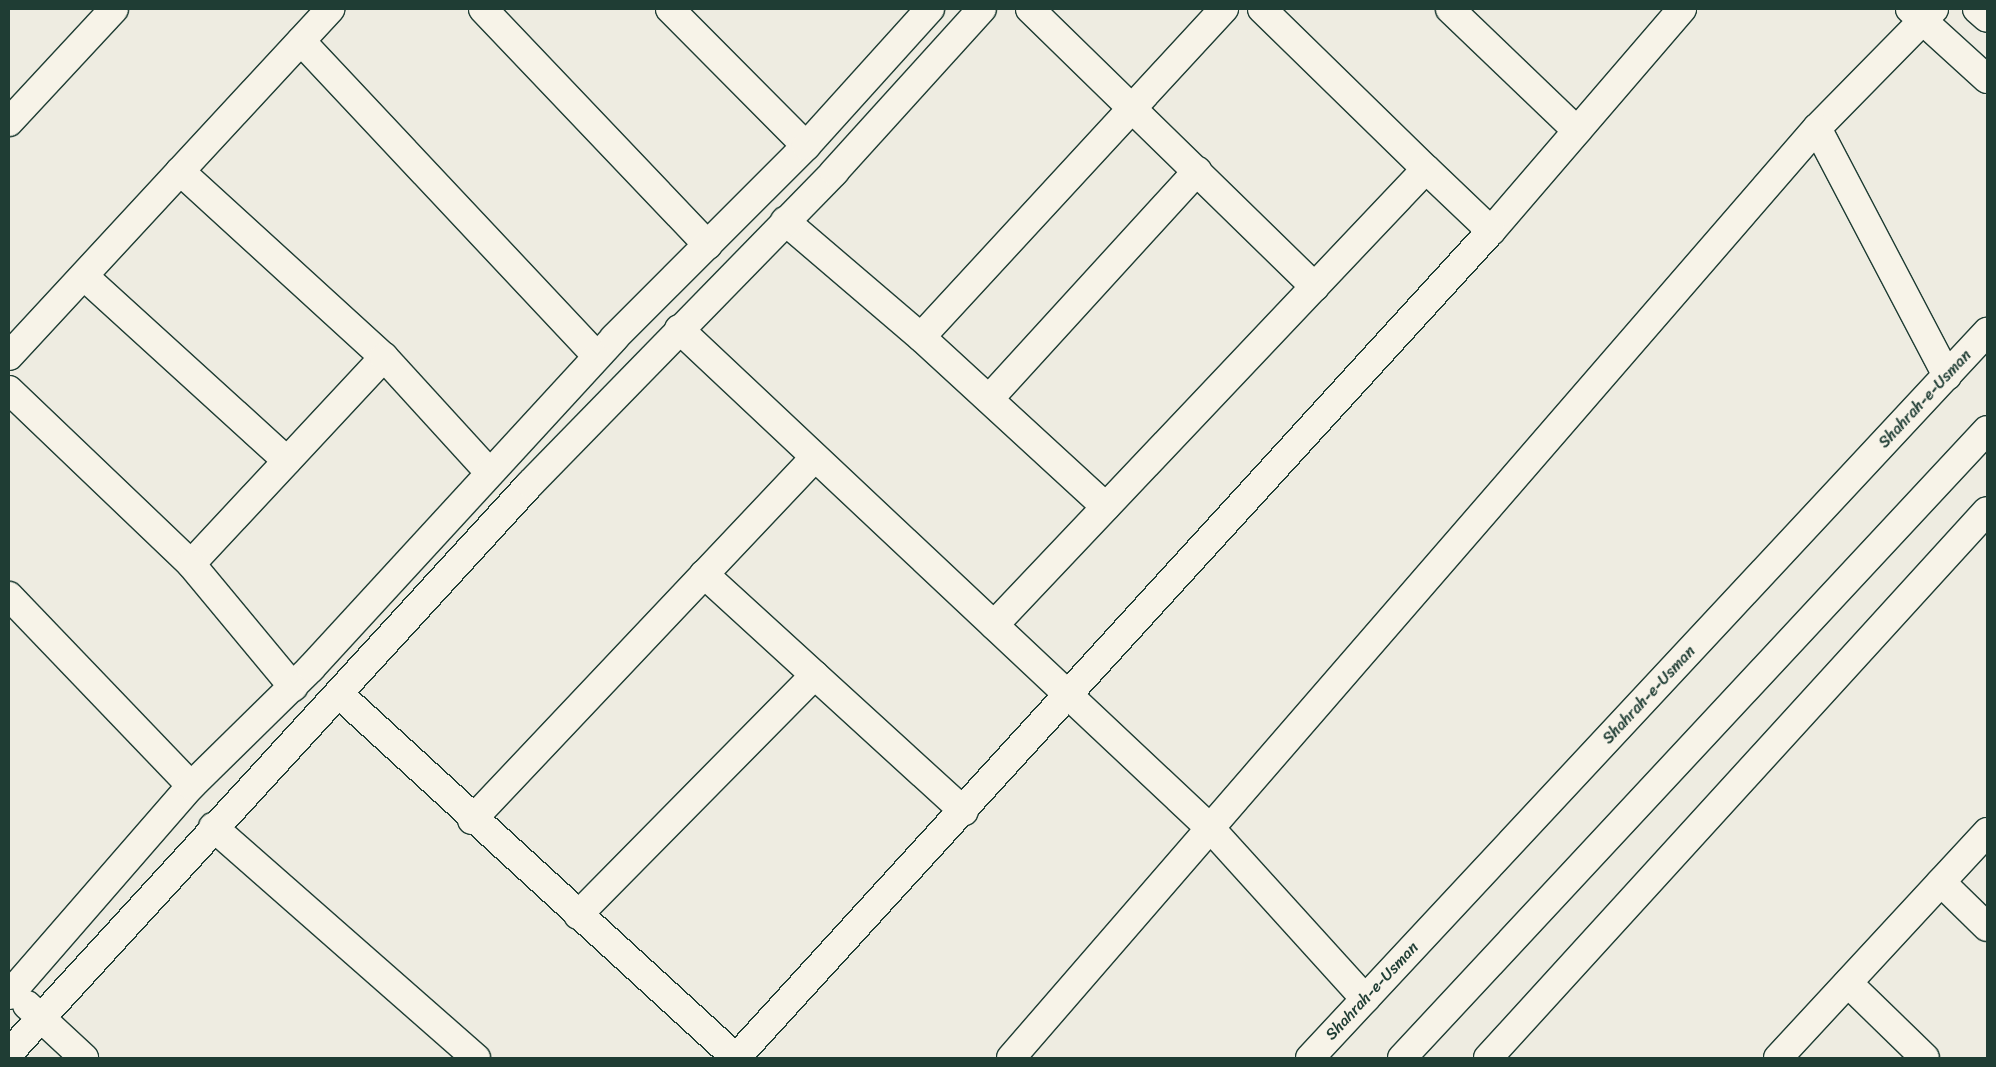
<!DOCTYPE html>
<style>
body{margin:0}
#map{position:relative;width:1996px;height:1067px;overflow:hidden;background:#eeece1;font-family:Sriracha,sans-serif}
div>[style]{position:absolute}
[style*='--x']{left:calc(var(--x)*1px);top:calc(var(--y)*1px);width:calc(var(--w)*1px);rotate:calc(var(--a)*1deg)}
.roads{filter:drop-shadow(1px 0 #1f3d34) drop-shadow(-1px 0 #1f3d34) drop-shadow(0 1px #1f3d34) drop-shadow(0 -1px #1f3d34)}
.street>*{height:28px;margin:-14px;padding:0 14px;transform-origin:14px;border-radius:14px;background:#f7f3e8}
.secondary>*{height:28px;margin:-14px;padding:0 14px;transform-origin:14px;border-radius:14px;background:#f7f3e8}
.primary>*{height:28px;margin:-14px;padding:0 14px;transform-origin:14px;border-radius:14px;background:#f7f3e8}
span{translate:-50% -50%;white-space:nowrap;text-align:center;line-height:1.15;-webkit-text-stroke:5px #f7f3e8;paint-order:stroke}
.street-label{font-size:16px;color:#1f3d34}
.frame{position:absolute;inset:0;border:10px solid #1f3d34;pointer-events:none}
</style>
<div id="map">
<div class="roads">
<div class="street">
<div style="--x:483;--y:9;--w:326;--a:46.4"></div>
<div style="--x:670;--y:9;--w:193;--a:45.2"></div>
<div style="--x:1030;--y:9;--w:398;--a:44.3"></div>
<div style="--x:1262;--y:9;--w:229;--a:44.3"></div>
<div style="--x:1450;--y:9;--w:176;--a:43.8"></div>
<div style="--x:1934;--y:9;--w:167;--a:134.5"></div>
<div style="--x:1817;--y:128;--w:280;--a:62.3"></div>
<div style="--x:301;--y:41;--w:432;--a:46.8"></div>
<div style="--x:9;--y:122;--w:154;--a:-47.1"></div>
<div style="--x:180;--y:171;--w:276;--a:42.4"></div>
<div style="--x:384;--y:357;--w:283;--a:133"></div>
<div style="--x:785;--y:221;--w:179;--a:40.5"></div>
<div style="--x:921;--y:337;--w:251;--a:42.6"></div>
<div style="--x:85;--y:277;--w:273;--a:42.3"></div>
<div style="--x:679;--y:329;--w:731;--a:43.23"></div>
<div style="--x:1212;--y:830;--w:228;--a:47.8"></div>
<div style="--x:921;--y:337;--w:447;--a:-47.3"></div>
<div style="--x:9;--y:356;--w:473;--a:-47.2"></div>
<div style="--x:384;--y:357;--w:156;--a:47.6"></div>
<div style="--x:9;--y:390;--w:252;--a:43.7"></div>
<div style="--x:191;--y:564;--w:160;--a:50.3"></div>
<div style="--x:989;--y:399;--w:309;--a:-47.6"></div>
<div style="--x:704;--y:574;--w:352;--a:42.4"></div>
<div style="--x:9;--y:596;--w:263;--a:46.2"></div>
<div style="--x:994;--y:625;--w:628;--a:-46.55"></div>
<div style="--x:1426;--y:169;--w:90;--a:43.6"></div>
<div style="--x:1491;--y:231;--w:293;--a:-49.3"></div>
<div style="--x:339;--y:694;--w:539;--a:42.52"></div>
<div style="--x:736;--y:1058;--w:1120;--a:-47.61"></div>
<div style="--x:472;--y:820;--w:499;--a:-46.6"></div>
<div style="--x:213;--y:827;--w:350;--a:41.3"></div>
<div style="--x:1941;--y:882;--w:64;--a:44.4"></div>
<div style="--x:578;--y:915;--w:337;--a:-45.4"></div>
<div style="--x:1848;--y:983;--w:107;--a:44.2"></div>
<div style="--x:1011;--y:1058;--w:1231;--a:-49.09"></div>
<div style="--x:1488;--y:1058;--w:740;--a:-47.63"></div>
<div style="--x:1778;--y:1058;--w:308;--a:-47.2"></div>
</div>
<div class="secondary">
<div style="--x:1910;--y:9;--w:104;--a:42.3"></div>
<div style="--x:1977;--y:9;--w:13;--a:42"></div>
<div style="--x:9;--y:995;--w:277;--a:-49"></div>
<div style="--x:191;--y:786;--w:168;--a:-44.5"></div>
<div style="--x:311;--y:668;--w:448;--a:-47.4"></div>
<div style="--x:614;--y:338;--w:272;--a:-45"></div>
<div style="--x:806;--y:146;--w:185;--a:-47.9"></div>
<div style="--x:27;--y:1005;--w:78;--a:42.9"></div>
<div style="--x:9;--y:1053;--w:771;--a:-47.52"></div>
<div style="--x:530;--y:484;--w:436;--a:-45.7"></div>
<div style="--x:834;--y:172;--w:220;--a:-47.8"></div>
</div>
<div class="primary">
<div style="--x:1310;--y:1058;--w:993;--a:-47"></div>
<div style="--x:1402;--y:1058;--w:858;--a:-47.03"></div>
</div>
</div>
<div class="street-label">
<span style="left:1925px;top:399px;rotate:-47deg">Shahrah-e-Usman</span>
<span style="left:1649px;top:695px;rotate:-47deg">Shahrah-e-Usman</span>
<span style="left:1372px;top:991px;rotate:-47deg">Shahrah-e-Usman</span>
</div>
<div class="frame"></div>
</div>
